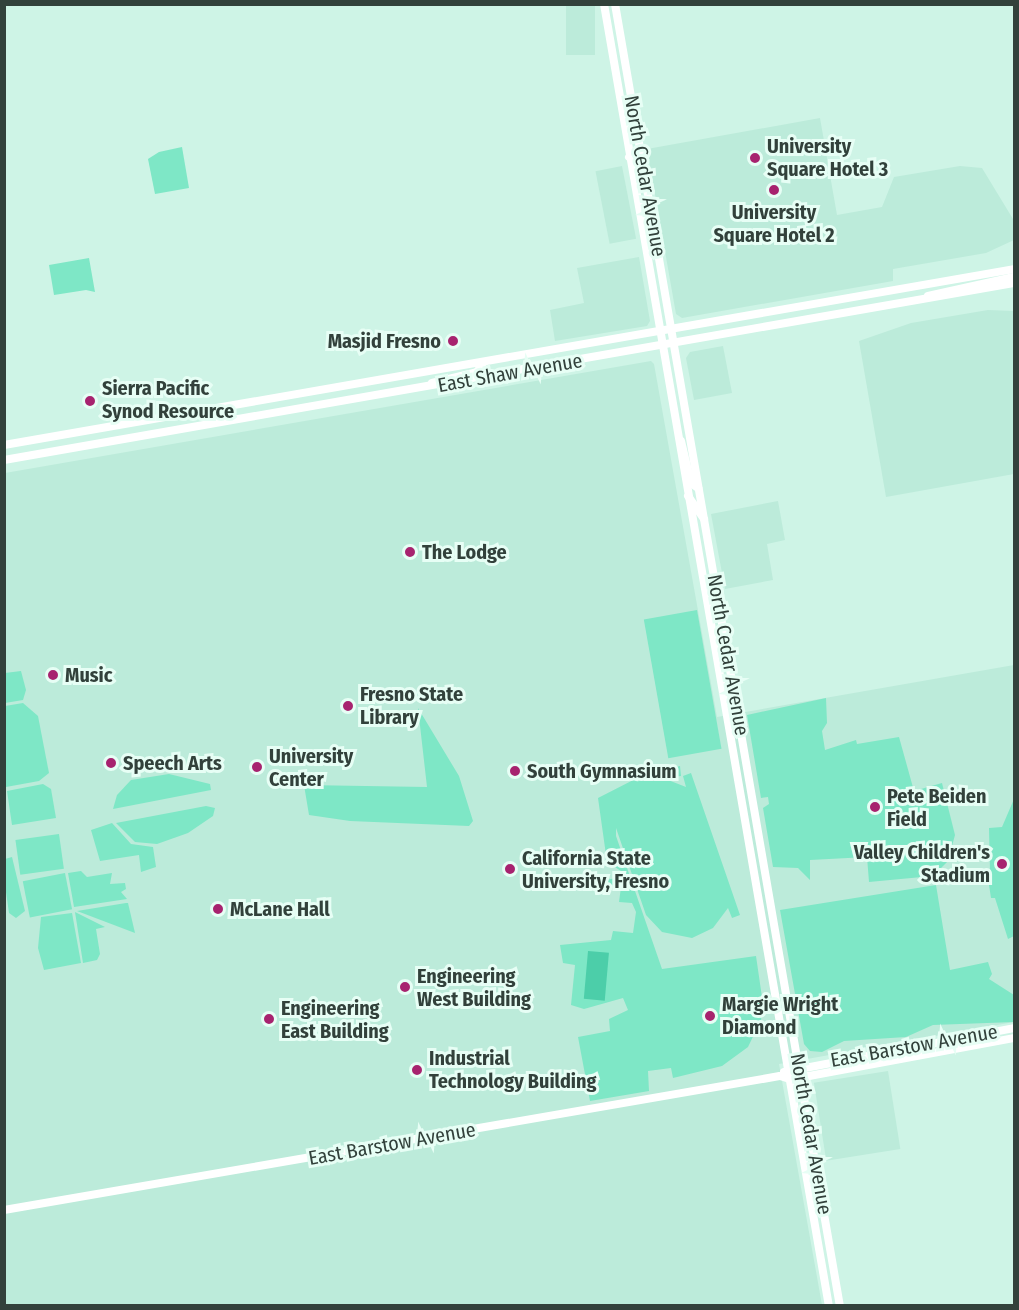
<!DOCTYPE html>
<style>
body{margin:0}
#map{position:relative;width:1019px;height:1310px;overflow:hidden;background:#cef4e6;font-family:"Fira Sans Condensed",sans-serif}
div>[style]{position:absolute}
[style*='--x']{left:calc(var(--x)*1px);top:calc(var(--y)*1px);width:calc(var(--w)*1px);rotate:calc(var(--a)*1deg)}
.built>*{inset:0;background:#bcebda;transform-origin:0 0}
.green>*{inset:0;background:#7ee7c6;transform-origin:0 0}
.water>*{inset:0;background:#4ccea9;transform-origin:0 0}
.secondary>*{height:8px;margin:-4px;padding:0 4px;transform-origin:4px;border-radius:4px;background:#fff}
.primary>*{height:8px;margin:-4px;padding:0 4px;transform-origin:4px;border-radius:4px;background:#fff}
.dots>*{width:16px;height:16px;translate:-50% -50%;box-sizing:border-box;border:3px solid #e7fef5;border-radius:50%}
span{translate:-50% -50%;white-space:nowrap;text-align:center;line-height:1.15;-webkit-text-stroke:6px #e7fef5;paint-order:stroke}
.poi-label{font-size:20px;color:#32413b;font-weight:700}
.left{translate:0 -50%;text-align:left}
.right{translate:-100% -50%;text-align:right}
.street-label{font-size:20px;color:#32413b}
.frame{position:absolute;inset:0;border:6px solid #32413b;pointer-events:none}
</style>
<div id="map">
<div class="built">
<div style="left:566px;top:5px;width:29px;height:50px"></div>
<div style="clip-path:polygon(820px 118px,837px 215px,882px 207px,894px 177px,960px 166px,982px 168px,1013px 219px,1014px 240px,986px 253px,893px 269px,893px 281px,682px 318px,676px 314px,647px 149px)"></div>
<div style="left:622px;top:166px;width:74px;height:27px;rotate:79deg"></div>
<div style="clip-path:polygon(639px 257px,650px 321px,647px 326px,555px 341px,550px 310px,584px 303px,577px 268px)"></div>
<div style="clip-path:polygon(988px 310px,1014px 311px,1014px 474px,886px 497px,859px 341px,911px 323px)"></div>
<div style="clip-path:polygon(723px 346px,732px 393px,694px 400px,686px 358px,690px 352px)"></div>
<div style="clip-path:polygon(651px 361px,654px 364px,717px 717px,1014px 665px,1014px 1022px,779px 1064px,822px 1305px,5px 1306px,5px 473px)"></div>
<div style="clip-path:polygon(778px 501px,785px 540px,767px 544px,773px 580px,725px 589px,711px 514px)"></div>
<div style="left:888px;top:1071px;width:79px;height:75px;rotate:81deg"></div>
</div>
<div class="green">
<div style="clip-path:polygon(182px 147px,189px 188px,155px 194px,148px 159px,159px 152px)"></div>
<div style="clip-path:polygon(89px 258px,95px 292px,86px 290px,54px 295px,49px 265px)"></div>
<div style="left:697px;top:610px;width:141px;height:54px;rotate:80deg"></div>
<div style="clip-path:polygon(21px 671px,26px 690px,23px 700px,5px 703px,5px 673px)"></div>
<div style="clip-path:polygon(826px 698px,827px 723px,822px 731px,825px 750px,856px 740px,857px 744px,899px 737px,914px 791px,942px 783px,955px 835px,948px 861px,938px 871px,922px 877px,869px 882px,867px 857px,810px 860px,810px 880px,798px 868px,773px 867px,763px 808px,769px 804px,768px 797px,761px 798px,747px 715px)"></div>
<div style="clip-path:polygon(23px 703px,38px 716px,49px 773px,39px 781px,6px 787px,5px 706px)"></div>
<div style="clip-path:polygon(418px 708px,459px 776px,473px 821px,469px 826px,350px 821px,309px 815px,304px 785px,427px 787px)"></div>
<div style="clip-path:polygon(680px 766px,681px 776px,652px 779px,647px 781px,668px 780px,686px 787px,683px 776px,691px 773px,740px 915px,732px 918px,728px 908px,713px 928px,692px 938px,662px 932px,646px 915px,616px 828px,616px 836px,662px 969px,756px 956px,763px 1004px,761px 1020px,748px 1047px,722px 1066px,673px 1078px,671px 1068px,648px 1071px,649px 1091px,590px 1101px,578px 1037px,610px 1031px,609px 1019px,628px 1010px,623px 998px,584px 1009px,571px 1005px,575px 965px,563px 963px,560px 945px,611px 940px,613px 931px,633px 933px,636px 912px,632px 903px,619px 902px,621px 887px,611px 885px,606px 880px,621px 877px,621px 871px,607px 862px,598px 798px,645px 774px)"></div>
<div style="clip-path:polygon(169px 774px,210px 784px,211px 790px,113px 809px,117px 795px,131px 780px)"></div>
<div style="clip-path:polygon(43px 784px,51px 789px,56px 818px,12px 825px,7px 791px)"></div>
<div style="clip-path:polygon(1014px 799px,1014px 936px,1008px 939px,995px 898px,991px 898px,987px 872px,990px 871px,989px 828px,1002px 827px)"></div>
<div style="clip-path:polygon(206px 806px,215px 808px,213px 816px,188px 833px,157px 844px,135px 842px,116px 823px)"></div>
<div style="clip-path:polygon(112px 823px,131px 844px,153px 847px,156px 867px,141px 872px,139px 855px,100px 861px,91px 830px)"></div>
<div style="left:59px;top:834px;width:35px;height:44px;rotate:82deg"></div>
<div style="clip-path:polygon(12px 857px,25px 911px,16px 918px,9px 913px,5px 885px,5px 859px)"></div>
<div style="clip-path:polygon(81px 871px,87px 877px,112px 873px,110px 884px,125px 883px,126px 889px,121px 892px,127px 899px,74px 907px,68px 873px)"></div>
<div style="left:65px;top:873px;width:37px;height:43px;rotate:79deg"></div>
<div style="clip-path:polygon(936px 885px,950px 970px,988px 962px,992px 974px,989px 979px,1014px 995px,1014px 1022px,933px 1025px,906px 1037px,844px 1041px,822px 1052px,810px 1051px,804px 1044px,780px 910px)"></div>
<div style="clip-path:polygon(128px 903px,135px 933px,77px 911px,126px 903px)"></div>
<div style="clip-path:polygon(75px 912px,105px 927px,96px 929px,100px 954px,97px 960px,83px 963px)"></div>
<div style="clip-path:polygon(72px 913px,81px 963px,44px 970px,38px 948px,41px 917px)"></div>
</div>
<div class="water">
<div style="left:588px;top:951px;width:21px;height:48px;rotate:5deg"></div>
</div>
<div class="secondary">
<div style="--x:604;--y:4;--w:1321;--a:80.2"></div>
<div style="--x:615;--y:4;--w:1321;--a:80.2"></div>
<div style="--x:629;--y:157;--w:8;--a:30"></div>
<div style="--x:636;--y:161;--w:18;--a:77"></div>
<div style="--x:640;--y:179;--w:10;--a:45"></div>
<div style="--x:642;--y:205;--w:25;--a:76"></div>
<div style="--x:648;--y:229;--w:9;--a:36"></div>
<div style="--x:681;--y:441;--w:43;--a:76.6"></div>
<div style="--x:691;--y:483;--w:9;--a:36"></div>
<div style="--x:688;--y:496;--w:28;--a:55"></div>
<div style="--x:784;--y:1072;--w:234;--a:-10.8"></div>
<div style="--x:4;--y:1210;--w:787;--a:-9.8"></div>
<div style="--x:780;--y:1076;--w:10;--a:17"></div>
<div style="--x:790;--y:1079;--w:19;--a:-9"></div>
<div style="--x:809;--y:1076;--w:208;--a:-10.5"></div>
</div>
<div class="primary">
<div style="--x:928;--y:296;--w:88;--a:-12.5"></div>
<div style="--x:432;--y:383;--w:46;--a:-13.7"></div>
<div style="--x:477;--y:372;--w:11;--a:-56"></div>
<div style="--x:4;--y:445;--w:1025;--a:-9.88"></div>
<div style="--x:4;--y:460;--w:1025;--a:-9.94"></div>
</div>
<div class="dots">
<div style="left:755px;top:158px;background:#a7236f"></div>
<div style="left:774px;top:190px;background:#a7236f"></div>
<div style="left:453px;top:341px;background:#a7236f"></div>
<div style="left:90px;top:401px;background:#a7236f"></div>
<div style="left:410px;top:552px;background:#a7236f"></div>
<div style="left:53px;top:675px;background:#a7236f"></div>
<div style="left:348px;top:706px;background:#a7236f"></div>
<div style="left:111px;top:763px;background:#a7236f"></div>
<div style="left:257px;top:767px;background:#a7236f"></div>
<div style="left:515px;top:771px;background:#a7236f"></div>
<div style="left:875px;top:807px;background:#a7236f"></div>
<div style="left:1002px;top:864px;background:#a7236f"></div>
<div style="left:510px;top:869px;background:#a7236f"></div>
<div style="left:218px;top:909px;background:#a7236f"></div>
<div style="left:405px;top:987px;background:#a7236f"></div>
<div style="left:710px;top:1016px;background:#a7236f"></div>
<div style="left:269px;top:1019px;background:#a7236f"></div>
<div style="left:417px;top:1070px;background:#a7236f"></div>
</div>
<div class="poi-label">
<span class="left" style="left:767px;top:158px">University<br>Square Hotel 3</span>
<span style="left:774px;top:224px">University<br>Square Hotel 2</span>
<span class="right" style="left:441px;top:341px">Masjid Fresno</span>
<span class="left" style="left:102px;top:400px">Sierra Pacific<br>Synod Resource</span>
<span class="left" style="left:422px;top:552px">The Lodge</span>
<span class="left" style="left:65px;top:675px">Music</span>
<span class="left" style="left:360px;top:706px">Fresno State<br>Library</span>
<span class="left" style="left:269px;top:768px">University<br>Center</span>
<span class="left" style="left:123px;top:763px">Speech Arts</span>
<span class="left" style="left:527px;top:771px">South Gymnasium</span>
<span class="left" style="left:887px;top:808px">Pete Beiden<br>Field</span>
<span class="right" style="left:990px;top:864px">Valley Children's<br>Stadium</span>
<span class="left" style="left:522px;top:870px">California State<br>University, Fresno</span>
<span class="left" style="left:230px;top:909px">McLane Hall</span>
<span class="left" style="left:417px;top:988px">Engineering<br>West Building</span>
<span class="left" style="left:722px;top:1016px">Margie Wright<br>Diamond</span>
<span class="left" style="left:281px;top:1020px">Engineering<br>East Building</span>
<span class="left" style="left:429px;top:1070px">Industrial<br>Technology Building</span>
</div>
<div class="street-label">
<span style="left:645px;top:176px;rotate:80deg">North Cedar Avenue</span>
<span style="left:510px;top:373px;rotate:-10deg">East Shaw Avenue</span>
<span style="left:728px;top:655px;rotate:80deg">North Cedar Avenue</span>
<span style="left:914px;top:1046px;rotate:-10deg">East Barstow Avenue</span>
<span style="left:811px;top:1134px;rotate:80deg">North Cedar Avenue</span>
<span style="left:392px;top:1144px;rotate:-10deg">East Barstow Avenue</span>
</div>
<div class="frame"></div>
</div>
